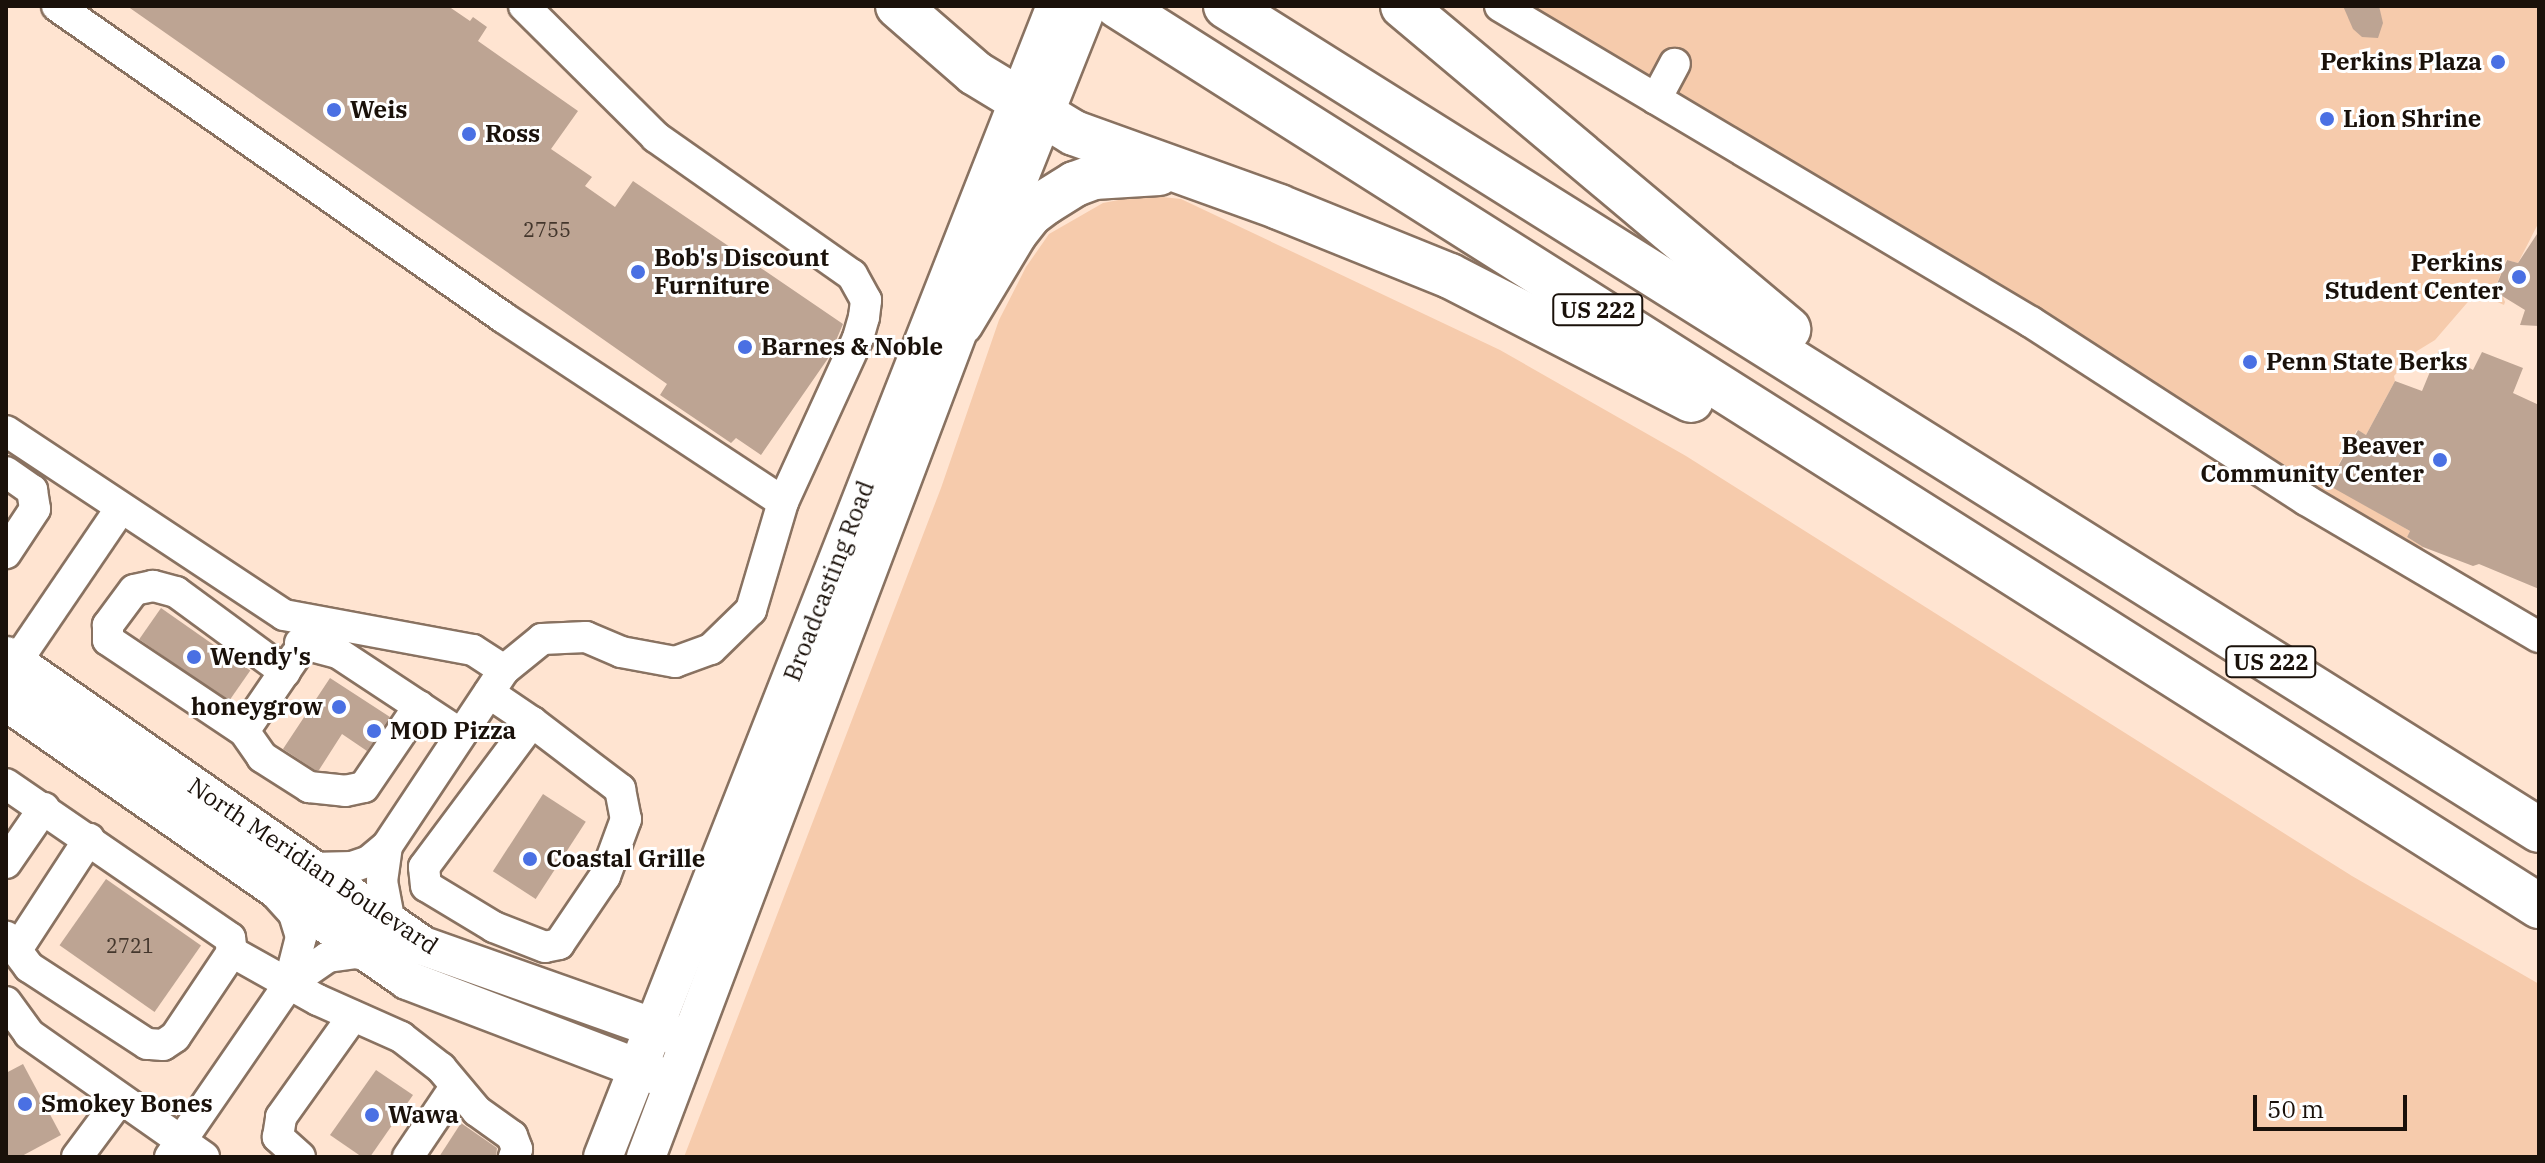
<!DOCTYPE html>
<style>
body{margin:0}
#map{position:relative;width:2545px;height:1163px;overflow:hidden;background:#ffe4d1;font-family:"IBM Plex Serif",serif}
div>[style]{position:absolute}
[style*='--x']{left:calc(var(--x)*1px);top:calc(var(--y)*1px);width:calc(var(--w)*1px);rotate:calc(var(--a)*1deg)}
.green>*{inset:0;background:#f6cbac}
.building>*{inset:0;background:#bda493;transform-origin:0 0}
.roads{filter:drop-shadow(2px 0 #897261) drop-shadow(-2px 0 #897261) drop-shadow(0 2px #897261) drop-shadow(0 -2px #897261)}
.minor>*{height:30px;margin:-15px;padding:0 15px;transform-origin:15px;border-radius:15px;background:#fff}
.major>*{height:38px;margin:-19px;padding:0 19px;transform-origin:19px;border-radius:19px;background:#fff}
.highway>*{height:44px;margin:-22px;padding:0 22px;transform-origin:22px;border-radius:22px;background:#fff}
.dots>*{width:22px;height:22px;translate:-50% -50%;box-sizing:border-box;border:4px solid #fff;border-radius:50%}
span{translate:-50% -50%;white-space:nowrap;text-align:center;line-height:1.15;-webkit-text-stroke:6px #fff;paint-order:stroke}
.number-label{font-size:20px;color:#43362c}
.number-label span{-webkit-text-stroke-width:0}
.shield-label span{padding:2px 6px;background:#fff;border:2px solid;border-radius:6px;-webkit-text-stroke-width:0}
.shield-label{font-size:22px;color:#1a110a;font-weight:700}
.poi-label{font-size:24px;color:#1a110a;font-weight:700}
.right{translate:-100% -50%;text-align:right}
.left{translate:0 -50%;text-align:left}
.street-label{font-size:24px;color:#1a110a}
.frame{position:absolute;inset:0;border:8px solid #1a110a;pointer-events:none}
.scale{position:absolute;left:2253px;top:1095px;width:154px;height:36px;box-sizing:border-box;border:4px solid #1a110a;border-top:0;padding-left:10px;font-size:24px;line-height:28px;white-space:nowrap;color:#1a110a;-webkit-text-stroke:6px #fff;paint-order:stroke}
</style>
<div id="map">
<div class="green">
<div style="clip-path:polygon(1519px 6px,2539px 6px,2539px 222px,2518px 263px,2506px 260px,2494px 291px,2502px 294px,2505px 302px,2504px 305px,2480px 294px,2473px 296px,2435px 340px,2417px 351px,2394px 376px,2395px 381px,2366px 435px,2357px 430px,2328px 484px,2410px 531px,2407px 537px,2423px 547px,2420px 554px)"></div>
<div style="clip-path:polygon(1144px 195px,1181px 199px,1500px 350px,1686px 456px,2352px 876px,2539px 984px,2539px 1157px,684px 1157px,941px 488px,999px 320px,1026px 267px,1049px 234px,1103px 203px)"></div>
</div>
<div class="building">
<div style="clip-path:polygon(127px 6px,448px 6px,470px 21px,473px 17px,487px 27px,478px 41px,578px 111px,551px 149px,592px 177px,585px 186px,615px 207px,633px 181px,843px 324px,829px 357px,761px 455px,736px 438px,731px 443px,660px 395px,667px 384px)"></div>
<div style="clip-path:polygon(2343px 6px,2379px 6px,2383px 23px,2378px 38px,2362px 37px,2353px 29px)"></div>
<div style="clip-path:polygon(2539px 231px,2539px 326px,2520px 325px,2525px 310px,2494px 291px,2507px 260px,2518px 263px)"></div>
<div style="clip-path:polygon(2439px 350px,2473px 370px,2482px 352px,2523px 368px,2513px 393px,2539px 405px,2539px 589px,2479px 564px,2473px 566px,2423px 547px,2407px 537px,2410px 531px,2328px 485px,2358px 430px,2366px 435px,2395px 381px,2422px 391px)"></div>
<div style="left:161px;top:608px;width:109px;height:38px;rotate:35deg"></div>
<div style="clip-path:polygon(330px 678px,390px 717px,367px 751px,342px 734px,319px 770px,315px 770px,283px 749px)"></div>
<div style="left:543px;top:794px;width:51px;height:92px;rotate:33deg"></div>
<div style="left:106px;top:879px;width:116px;height:81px;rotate:35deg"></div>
<div style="clip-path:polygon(23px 1064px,61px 1135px,20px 1157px,6px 1157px,6px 1073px)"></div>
<div style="clip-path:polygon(376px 1070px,413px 1095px,370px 1157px,362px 1157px,330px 1135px)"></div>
<div style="clip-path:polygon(461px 1123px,497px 1148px,496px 1157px,439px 1157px)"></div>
</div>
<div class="roads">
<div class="minor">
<div style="--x:57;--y:6;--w:545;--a:34.91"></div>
<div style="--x:504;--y:318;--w:334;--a:33.4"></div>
<div style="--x:1500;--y:6;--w:618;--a:30.76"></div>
<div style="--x:2031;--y:322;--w:328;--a:32.9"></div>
<div style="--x:2306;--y:500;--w:270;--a:30.5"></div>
<div style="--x:1656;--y:99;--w:40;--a:-62"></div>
<div style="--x:6;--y:431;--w:333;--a:33.5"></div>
<div style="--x:284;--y:615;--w:192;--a:10.5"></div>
<div style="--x:473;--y:650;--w:37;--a:33"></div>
<div style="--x:6;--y:472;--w:32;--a:35"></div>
<div style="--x:32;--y:490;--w:19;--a:81"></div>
<div style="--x:35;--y:509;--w:53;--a:123.4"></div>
<div style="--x:300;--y:643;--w:39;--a:15"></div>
<div style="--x:338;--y:653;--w:147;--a:33.4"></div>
<div style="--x:285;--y:672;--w:135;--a:-143.7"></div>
<div style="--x:176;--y:592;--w:24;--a:-165"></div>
<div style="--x:153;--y:586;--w:19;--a:168"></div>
<div style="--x:134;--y:590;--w:44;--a:126.6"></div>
<div style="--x:108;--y:625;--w:15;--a:90"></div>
<div style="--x:108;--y:640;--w:164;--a:33.8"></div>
<div style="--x:244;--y:731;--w:32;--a:55"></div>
<div style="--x:262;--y:757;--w:56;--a:32.6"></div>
<div style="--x:309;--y:787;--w:36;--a:6"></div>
<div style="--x:345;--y:791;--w:19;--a:-12"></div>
<div style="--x:364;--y:787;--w:98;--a:-55.8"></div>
<div style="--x:6;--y:677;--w:203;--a:-55.8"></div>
<div style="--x:489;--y:693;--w:52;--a:34"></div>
<div style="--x:532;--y:722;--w:111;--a:37.3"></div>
<div style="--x:620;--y:789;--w:31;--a:79"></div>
<div style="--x:626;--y:819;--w:61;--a:110.2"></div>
<div style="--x:605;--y:876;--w:82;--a:124.1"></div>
<div style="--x:559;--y:944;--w:14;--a:168"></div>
<div style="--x:545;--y:947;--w:55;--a:-158.6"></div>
<div style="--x:494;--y:927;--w:79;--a:-148.9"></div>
<div style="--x:426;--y:886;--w:19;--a:-96"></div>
<div style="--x:424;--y:867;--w:181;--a:-53.3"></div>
<div style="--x:244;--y:731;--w:92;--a:-55.6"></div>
<div style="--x:6;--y:784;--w:272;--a:34.5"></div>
<div style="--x:230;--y:938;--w:14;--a:82"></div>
<div style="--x:232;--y:952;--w:102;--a:123.8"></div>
<div style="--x:175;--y:1037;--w:14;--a:146"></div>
<div style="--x:163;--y:1045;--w:16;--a:-176"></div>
<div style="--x:147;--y:1044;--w:141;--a:-146.9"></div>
<div style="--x:29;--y:967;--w:38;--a:-127"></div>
<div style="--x:387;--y:846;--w:35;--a:98"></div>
<div style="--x:382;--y:881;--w:43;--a:79.2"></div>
<div style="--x:6;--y:863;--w:67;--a:-55.4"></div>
<div style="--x:312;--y:868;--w:40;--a:-1.4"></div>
<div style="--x:352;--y:867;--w:18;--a:-19"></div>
<div style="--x:369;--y:861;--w:23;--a:-40"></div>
<div style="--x:387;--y:846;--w:211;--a:-56.4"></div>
<div style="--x:504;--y:670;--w:49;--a:-39.2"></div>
<div style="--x:542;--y:639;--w:44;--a:-2.6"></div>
<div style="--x:586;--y:637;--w:38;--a:23"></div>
<div style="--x:621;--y:652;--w:55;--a:10.5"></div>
<div style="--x:675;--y:662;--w:38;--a:-20"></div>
<div style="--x:711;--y:649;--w:56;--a:-44.3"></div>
<div style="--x:751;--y:610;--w:113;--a:-73.5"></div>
<div style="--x:783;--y:502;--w:180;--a:-65.4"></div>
<div style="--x:858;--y:338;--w:22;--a:-74"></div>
<div style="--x:864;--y:317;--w:17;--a:-83"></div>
<div style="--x:866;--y:300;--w:29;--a:-119"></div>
<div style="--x:852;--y:275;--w:240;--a:-144.9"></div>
<div style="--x:656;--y:137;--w:186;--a:-135.2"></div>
<div style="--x:277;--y:895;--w:25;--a:48"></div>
<div style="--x:294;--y:914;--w:24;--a:73"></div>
<div style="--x:301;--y:937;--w:49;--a:104.3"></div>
<div style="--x:16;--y:951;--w:134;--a:-56.9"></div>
<div style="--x:232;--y:952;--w:98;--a:29.2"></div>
<div style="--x:318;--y:1000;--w:91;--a:24"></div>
<div style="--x:401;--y:1037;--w:51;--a:37.8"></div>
<div style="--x:441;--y:1068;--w:56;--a:50.1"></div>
<div style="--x:477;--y:1111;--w:43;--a:35.5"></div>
<div style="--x:512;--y:1136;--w:14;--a:69"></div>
<div style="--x:517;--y:1149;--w:9;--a:111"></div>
<div style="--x:6;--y:1002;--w:39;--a:54"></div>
<div style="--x:29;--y:1034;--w:214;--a:35.1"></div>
<div style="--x:77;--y:1157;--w:72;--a:-53.4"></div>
<div style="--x:170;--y:1157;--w:210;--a:-55.5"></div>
<div style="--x:289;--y:984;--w:47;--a:-34.7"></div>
<div style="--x:328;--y:957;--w:29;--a:-8"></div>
<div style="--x:357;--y:953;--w:18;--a:16"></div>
<div style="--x:300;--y:1157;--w:30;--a:-138"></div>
<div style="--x:278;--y:1137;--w:20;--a:-81"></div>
<div style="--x:281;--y:1117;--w:124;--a:-54.5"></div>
<div style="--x:408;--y:1157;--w:84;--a:-56.1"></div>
</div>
<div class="major">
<div style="--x:6;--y:656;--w:508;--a:34.82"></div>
<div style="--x:423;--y:946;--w:269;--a:19.5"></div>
<div style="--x:6;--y:701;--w:489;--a:34.8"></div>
<div style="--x:407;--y:980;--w:272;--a:20.9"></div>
<div style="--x:603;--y:1157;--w:1237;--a:-68.52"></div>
<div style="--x:646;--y:1157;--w:892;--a:-69.31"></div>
<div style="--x:961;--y:323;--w:341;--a:-68.3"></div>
</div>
<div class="highway">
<div style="--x:898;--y:6;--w:102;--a:41"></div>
<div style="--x:975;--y:73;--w:116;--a:31.2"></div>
<div style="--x:1074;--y:133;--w:218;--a:19.8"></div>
<div style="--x:1279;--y:207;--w:184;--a:22"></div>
<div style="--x:1450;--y:276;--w:271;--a:27.2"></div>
<div style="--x:1118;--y:6;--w:1682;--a:32.35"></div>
<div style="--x:1226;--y:6;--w:1550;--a:32.11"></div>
<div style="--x:1403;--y:6;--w:503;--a:40"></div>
<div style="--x:961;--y:323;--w:105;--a:-59"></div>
<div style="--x:1015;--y:233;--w:24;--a:-52"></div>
<div style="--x:1030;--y:214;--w:20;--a:-37"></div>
<div style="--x:1046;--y:202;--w:34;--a:-32"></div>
<div style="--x:1075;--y:184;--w:20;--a:-20"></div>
<div style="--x:1094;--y:177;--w:65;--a:-3.5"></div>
</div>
</div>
<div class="dots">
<div style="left:2498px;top:62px;background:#4a70e3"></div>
<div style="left:334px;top:110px;background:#4a70e3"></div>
<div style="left:2327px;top:119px;background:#4a70e3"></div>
<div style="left:469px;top:134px;background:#4a70e3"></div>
<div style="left:638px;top:272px;background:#4a70e3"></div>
<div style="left:2519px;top:277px;background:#4a70e3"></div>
<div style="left:745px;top:347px;background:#4a70e3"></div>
<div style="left:2250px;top:362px;background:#4a70e3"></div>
<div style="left:2440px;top:460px;background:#4a70e3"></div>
<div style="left:194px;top:657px;background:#4a70e3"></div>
<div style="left:339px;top:707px;background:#4a70e3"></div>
<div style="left:374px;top:731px;background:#4a70e3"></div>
<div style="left:530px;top:859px;background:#4a70e3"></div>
<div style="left:25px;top:1104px;background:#4a70e3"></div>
<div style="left:372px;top:1115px;background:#4a70e3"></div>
</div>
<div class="number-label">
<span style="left:547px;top:229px">2755</span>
<span style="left:130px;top:945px">2721</span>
</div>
<div class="shield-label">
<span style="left:1598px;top:310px">US 222</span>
<span style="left:2271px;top:662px">US 222</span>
</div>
<div class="poi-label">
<span class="right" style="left:2482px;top:62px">Perkins Plaza</span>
<span class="left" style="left:350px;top:110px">Weis</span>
<span class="left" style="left:2343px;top:119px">Lion Shrine</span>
<span class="left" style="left:485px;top:134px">Ross</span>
<span class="left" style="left:654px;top:272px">Bob's Discount<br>Furniture</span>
<span class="right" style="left:2503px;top:277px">Perkins<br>Student Center</span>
<span class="left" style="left:761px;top:347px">Barnes &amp; Noble</span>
<span class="left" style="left:2266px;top:362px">Penn State Berks</span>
<span class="right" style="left:2424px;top:460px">Beaver<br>Community Center</span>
<span class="left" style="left:210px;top:657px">Wendy's</span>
<span class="right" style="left:323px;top:707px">honeygrow</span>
<span class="left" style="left:390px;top:731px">MOD Pizza</span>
<span class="left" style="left:546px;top:859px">Coastal Grille</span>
<span class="left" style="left:41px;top:1104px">Smokey Bones</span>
<span class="left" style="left:388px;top:1115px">Wawa</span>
</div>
<div class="street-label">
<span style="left:829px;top:581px;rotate:-69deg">Broadcasting Road</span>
<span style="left:313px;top:866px;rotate:34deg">North Meridian Boulevard</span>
</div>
<div class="frame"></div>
<div class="scale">50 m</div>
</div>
